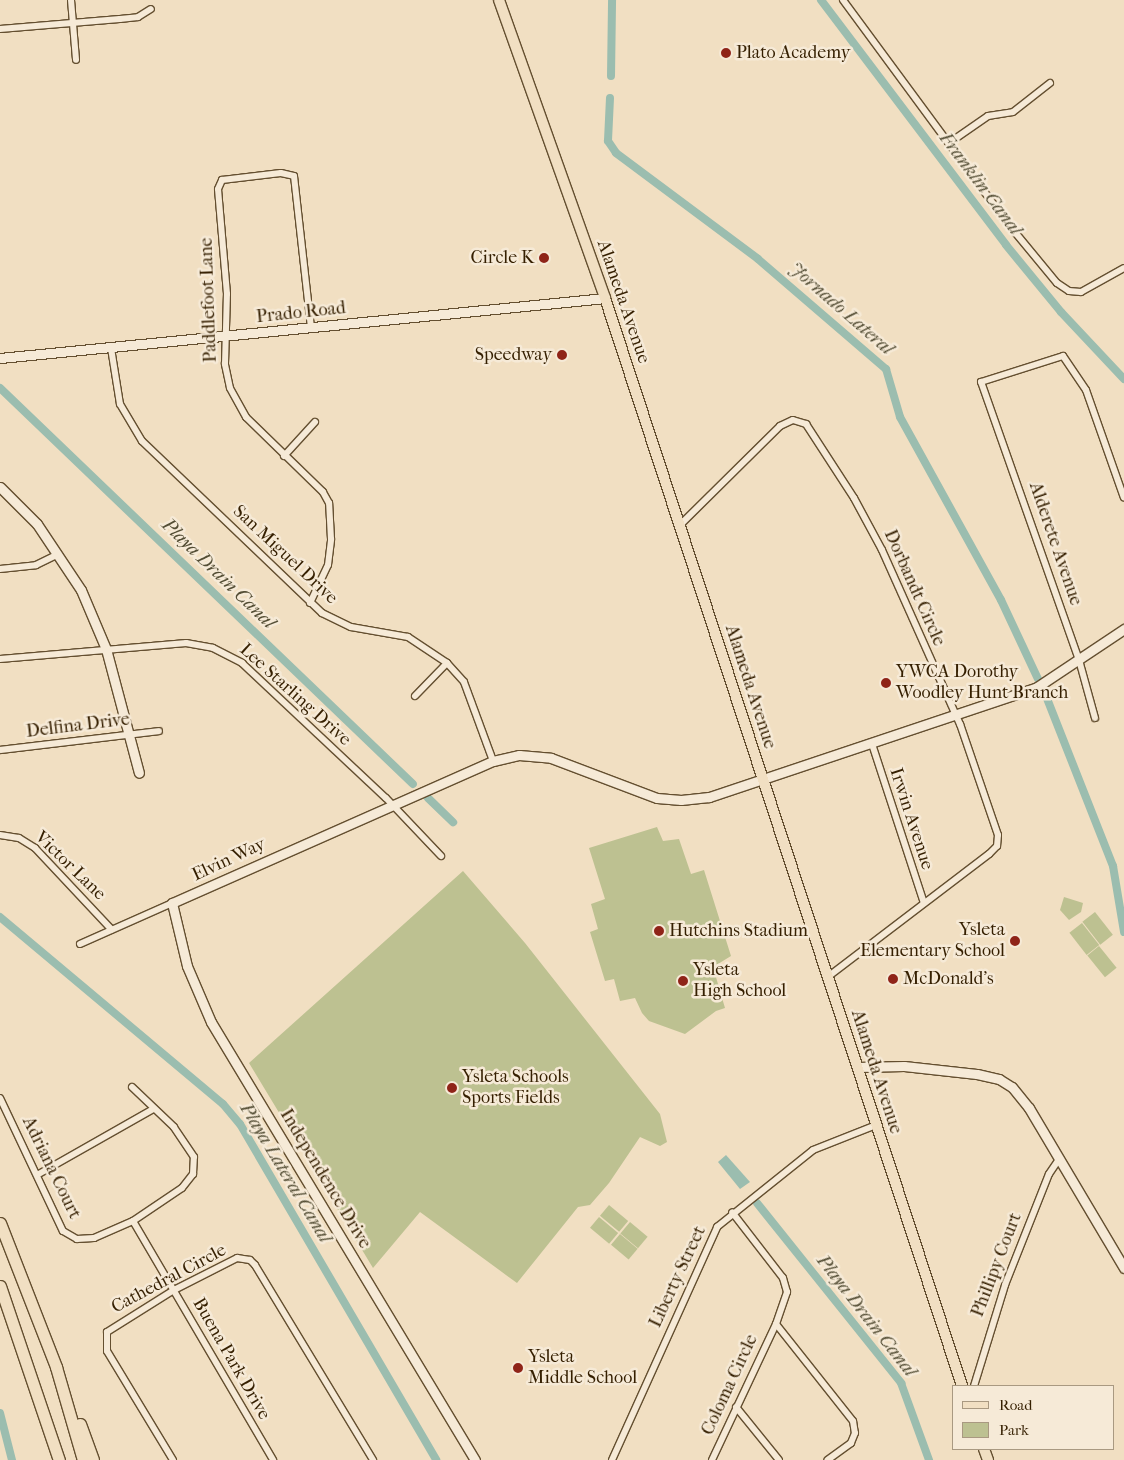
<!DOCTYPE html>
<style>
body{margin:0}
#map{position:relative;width:1124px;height:1460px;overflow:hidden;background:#f1dfc2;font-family:"IM FELL French Canon",serif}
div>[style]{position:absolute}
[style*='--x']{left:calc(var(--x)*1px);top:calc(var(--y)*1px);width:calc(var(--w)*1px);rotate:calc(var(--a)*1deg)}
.green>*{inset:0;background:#bdc191;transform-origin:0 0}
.water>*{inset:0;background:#9bbdaf}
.canal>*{height:8px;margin:-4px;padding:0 4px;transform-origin:4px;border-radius:4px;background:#9bbdaf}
.roads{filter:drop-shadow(1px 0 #644f30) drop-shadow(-1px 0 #644f30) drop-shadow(0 1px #644f30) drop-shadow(0 -1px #644f30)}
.street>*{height:6px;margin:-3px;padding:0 3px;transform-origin:3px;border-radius:3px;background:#f6ead7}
.secondary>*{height:9px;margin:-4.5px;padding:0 4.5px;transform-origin:4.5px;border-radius:4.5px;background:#f6ead7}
.primary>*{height:10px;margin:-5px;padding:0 5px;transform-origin:5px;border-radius:5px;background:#f1dfc2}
.highway>*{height:11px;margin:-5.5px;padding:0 5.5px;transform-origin:5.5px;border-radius:5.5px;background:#f1dfc2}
.dots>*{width:14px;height:14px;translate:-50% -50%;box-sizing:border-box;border:2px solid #f6ead7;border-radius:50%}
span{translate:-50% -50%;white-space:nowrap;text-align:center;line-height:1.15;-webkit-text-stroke:5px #f6ead7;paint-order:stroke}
.poi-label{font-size:18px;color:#351f00}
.left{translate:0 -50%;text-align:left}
.right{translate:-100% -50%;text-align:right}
.street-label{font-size:18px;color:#351f00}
.water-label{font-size:19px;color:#544e35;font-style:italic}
.legend{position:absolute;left:952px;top:1385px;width:162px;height:65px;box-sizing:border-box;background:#f6ead7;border:1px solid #a99981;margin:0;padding:6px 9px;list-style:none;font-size:15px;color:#351f00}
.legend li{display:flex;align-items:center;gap:10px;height:25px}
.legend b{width:25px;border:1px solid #a99981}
</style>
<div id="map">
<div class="green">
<div style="clip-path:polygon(657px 827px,663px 841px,679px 839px,691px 874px,704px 870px,731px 956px,713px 967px,725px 1008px,716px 1011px,685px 1034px,649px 1021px,642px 1013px,635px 998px,620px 1001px,614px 979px,605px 981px,590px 932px,598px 929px,591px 904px,605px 899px,589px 848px)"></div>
<div style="clip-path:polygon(463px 871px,525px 943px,660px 1114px,667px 1142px,660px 1146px,640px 1137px,609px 1183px,590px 1205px,578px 1207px,517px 1283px,420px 1212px,373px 1268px,249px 1063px)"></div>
<div style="clip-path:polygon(1064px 897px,1083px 903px,1081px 912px,1069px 920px,1060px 910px)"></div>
<div style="left:1095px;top:912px;width:29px;height:16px;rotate:52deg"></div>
<div style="left:1082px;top:923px;width:28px;height:16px;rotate:52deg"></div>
<div style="left:1099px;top:946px;width:28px;height:15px;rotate:51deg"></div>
<div style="left:609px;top:1205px;width:25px;height:14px;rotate:40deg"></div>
<div style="left:599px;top:1217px;width:25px;height:14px;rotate:40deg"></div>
<div style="left:630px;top:1222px;width:23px;height:15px;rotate:40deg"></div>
<div style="left:620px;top:1234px;width:23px;height:14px;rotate:40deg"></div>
</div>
<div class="water">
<div style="clip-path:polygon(726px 1155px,750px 1182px,740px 1189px,718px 1162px)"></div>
</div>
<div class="canal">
<div style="--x:821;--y:0;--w:307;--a:52.9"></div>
<div style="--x:1006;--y:245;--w:87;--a:50.6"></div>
<div style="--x:1061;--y:312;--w:92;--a:46.8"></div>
<div style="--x:611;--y:76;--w:76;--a:-89.2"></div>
<div style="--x:610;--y:98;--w:43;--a:92.7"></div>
<div style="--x:608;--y:141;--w:14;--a:56"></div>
<div style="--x:616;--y:153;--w:177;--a:36.7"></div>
<div style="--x:758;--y:259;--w:169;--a:40.7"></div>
<div style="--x:886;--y:369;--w:50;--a:73.7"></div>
<div style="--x:900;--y:417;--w:209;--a:61.1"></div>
<div style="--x:1001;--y:600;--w:87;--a:64.9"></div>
<div style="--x:0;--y:388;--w:572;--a:43.8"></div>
<div style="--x:1046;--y:696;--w:183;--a:68.5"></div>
<div style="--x:1113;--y:866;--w:67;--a:80.5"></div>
<div style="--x:428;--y:798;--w:35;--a:44"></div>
<div style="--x:0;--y:917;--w:291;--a:40"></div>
<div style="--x:223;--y:1104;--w:26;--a:50"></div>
<div style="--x:240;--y:1124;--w:389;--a:59.7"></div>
<div style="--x:757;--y:1203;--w:231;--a:51.3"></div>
<div style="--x:901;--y:1383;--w:82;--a:70"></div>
<div style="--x:0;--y:1413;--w:49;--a:75.7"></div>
</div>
<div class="roads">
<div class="street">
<div style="--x:71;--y:0;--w:60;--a:85.2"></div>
<div style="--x:843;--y:0;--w:280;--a:53.6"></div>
<div style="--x:1009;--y:225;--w:75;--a:50.4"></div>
<div style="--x:1057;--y:283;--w:14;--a:34"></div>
<div style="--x:1069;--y:291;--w:12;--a:5"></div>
<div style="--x:1081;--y:292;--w:49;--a:-29.2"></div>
<div style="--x:0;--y:29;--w:120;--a:-4.8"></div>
<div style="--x:120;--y:19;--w:18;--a:-6"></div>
<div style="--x:138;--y:17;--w:15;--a:-32"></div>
<div style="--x:949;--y:143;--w:47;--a:-34.7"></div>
<div style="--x:988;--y:116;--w:25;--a:-9"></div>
<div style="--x:1013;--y:112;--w:47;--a:-38.1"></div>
<div style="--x:111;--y:348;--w:57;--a:80.9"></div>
<div style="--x:120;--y:404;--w:43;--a:59.3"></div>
<div style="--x:142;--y:441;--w:249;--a:43.7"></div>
<div style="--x:322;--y:613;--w:32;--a:26"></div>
<div style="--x:351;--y:627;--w:58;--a:10"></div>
<div style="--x:408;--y:637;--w:47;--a:33.7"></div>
<div style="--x:447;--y:663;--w:25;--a:48"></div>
<div style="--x:464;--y:682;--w:84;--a:69.8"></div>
<div style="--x:284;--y:456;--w:46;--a:-47.6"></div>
<div style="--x:680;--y:525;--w:141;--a:-44.7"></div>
<div style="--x:780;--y:426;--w:14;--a:-25"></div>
<div style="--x:793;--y:420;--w:14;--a:17"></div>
<div style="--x:806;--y:424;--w:88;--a:57"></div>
<div style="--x:854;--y:498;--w:59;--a:61.7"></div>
<div style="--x:882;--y:550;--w:191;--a:65.9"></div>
<div style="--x:960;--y:724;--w:117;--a:71.1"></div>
<div style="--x:998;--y:835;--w:11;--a:95"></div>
<div style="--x:997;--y:846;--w:11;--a:135"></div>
<div style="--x:989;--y:854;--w:201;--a:142.7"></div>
<div style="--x:0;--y:569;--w:36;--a:-6"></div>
<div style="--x:36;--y:565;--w:25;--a:-26"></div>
<div style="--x:310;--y:603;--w:42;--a:-64.7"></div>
<div style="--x:328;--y:565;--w:26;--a:-83"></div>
<div style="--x:331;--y:539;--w:36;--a:-93"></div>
<div style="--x:329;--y:503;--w:13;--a:-119"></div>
<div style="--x:323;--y:492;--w:107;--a:-135.8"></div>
<div style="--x:246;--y:417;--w:33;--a:-119"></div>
<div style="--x:230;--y:388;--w:25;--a:-102"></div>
<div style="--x:225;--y:364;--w:70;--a:-88.4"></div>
<div style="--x:227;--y:294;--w:105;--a:-94.9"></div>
<div style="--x:218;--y:189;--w:10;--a:-66"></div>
<div style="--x:222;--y:180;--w:59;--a:-6.8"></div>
<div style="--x:281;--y:173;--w:13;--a:13"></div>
<div style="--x:294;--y:176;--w:153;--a:83.6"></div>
<div style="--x:0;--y:659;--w:187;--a:-4.9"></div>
<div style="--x:186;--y:643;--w:27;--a:10"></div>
<div style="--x:213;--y:648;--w:33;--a:27"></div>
<div style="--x:242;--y:663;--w:197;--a:43.2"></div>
<div style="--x:386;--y:798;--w:80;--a:46.5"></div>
<div style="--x:415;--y:696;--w:46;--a:-45.9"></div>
<div style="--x:1095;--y:718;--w:60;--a:-105.4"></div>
<div style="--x:1079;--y:660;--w:295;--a:-109.4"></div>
<div style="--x:981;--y:382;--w:86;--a:-17.6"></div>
<div style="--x:1063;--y:356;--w:41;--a:55.9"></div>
<div style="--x:1086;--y:390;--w:114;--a:70.6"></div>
<div style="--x:872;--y:744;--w:167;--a:71.9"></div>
<div style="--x:0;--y:750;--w:160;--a:-6.8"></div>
<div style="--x:0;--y:835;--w:19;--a:9"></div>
<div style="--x:19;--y:838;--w:19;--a:32"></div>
<div style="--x:35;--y:848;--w:112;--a:46.8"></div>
<div style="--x:80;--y:944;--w:101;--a:-24"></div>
<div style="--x:0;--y:1098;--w:147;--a:64.7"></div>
<div style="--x:63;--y:1231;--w:16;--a:30"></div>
<div style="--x:77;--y:1239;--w:17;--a:-3"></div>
<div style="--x:94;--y:1238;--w:43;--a:-23.6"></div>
<div style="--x:133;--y:1221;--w:59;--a:-34"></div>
<div style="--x:182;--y:1188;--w:18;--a:-52"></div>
<div style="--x:193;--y:1174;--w:17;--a:-87"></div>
<div style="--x:194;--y:1157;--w:36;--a:-124"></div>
<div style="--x:174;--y:1127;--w:58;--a:-136.4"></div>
<div style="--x:37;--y:1175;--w:133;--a:-29.6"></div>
<div style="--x:133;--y:1221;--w:277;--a:59.6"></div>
<div style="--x:776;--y:1324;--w:124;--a:51.6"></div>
<div style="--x:853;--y:1421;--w:12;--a:81"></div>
<div style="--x:855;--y:1433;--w:11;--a:112"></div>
<div style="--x:851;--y:1443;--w:29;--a:144"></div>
<div style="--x:974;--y:1386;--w:106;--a:-72.9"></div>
<div style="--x:1005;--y:1285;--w:119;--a:-68.4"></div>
<div style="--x:1049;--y:1174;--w:18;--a:-56"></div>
<div style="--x:736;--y:1407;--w:68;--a:50.9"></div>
<div style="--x:173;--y:1460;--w:127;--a:-121.2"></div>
<div style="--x:107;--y:1351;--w:19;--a:-90"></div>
<div style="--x:107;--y:1332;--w:79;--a:-32.1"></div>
<div style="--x:174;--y:1290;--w:71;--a:-26.9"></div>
<div style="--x:237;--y:1258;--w:13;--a:9"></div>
<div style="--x:250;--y:1260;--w:7;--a:45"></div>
<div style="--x:255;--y:1265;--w:228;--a:58.8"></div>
<div style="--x:612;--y:1460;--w:256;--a:-65.7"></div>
<div style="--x:717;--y:1227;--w:123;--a:-38.7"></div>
<div style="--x:813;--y:1150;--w:68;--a:-21.6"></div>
<div style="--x:712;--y:1460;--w:150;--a:-64.8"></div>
<div style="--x:776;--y:1324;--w:34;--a:-71"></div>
<div style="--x:787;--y:1292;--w:15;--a:-106"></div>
<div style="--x:783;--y:1278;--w:83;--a:-127.7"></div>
</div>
<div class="secondary">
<div style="--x:0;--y:358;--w:608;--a:-5.66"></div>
<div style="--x:0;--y:487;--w:52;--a:45"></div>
<div style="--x:37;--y:524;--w:79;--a:56.3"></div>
<div style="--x:81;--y:590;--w:64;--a:67"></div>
<div style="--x:106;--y:649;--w:128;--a:75.1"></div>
<div style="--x:857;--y:1067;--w:47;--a:-1.2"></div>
<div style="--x:904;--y:1066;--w:73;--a:6.3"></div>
<div style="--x:977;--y:1074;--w:23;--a:13"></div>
<div style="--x:999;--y:1079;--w:15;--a:32"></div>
<div style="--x:1012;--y:1087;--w:27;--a:51"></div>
<div style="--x:1029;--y:1108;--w:186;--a:59.3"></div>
<div style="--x:475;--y:1460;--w:511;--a:-121.08"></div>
<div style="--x:211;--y:1022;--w:61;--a:-113.2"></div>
<div style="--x:187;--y:966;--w:65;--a:-103.4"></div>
<div style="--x:172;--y:903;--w:351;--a:-23.9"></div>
<div style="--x:493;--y:761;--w:27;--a:-13"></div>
<div style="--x:519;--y:755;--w:32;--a:5"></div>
<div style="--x:551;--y:758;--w:113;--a:20.7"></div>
<div style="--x:657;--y:798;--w:24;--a:5"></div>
<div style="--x:681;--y:800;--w:28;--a:-6"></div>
<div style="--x:709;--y:797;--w:346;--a:-18.5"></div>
<div style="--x:1037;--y:687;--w:105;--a:-33.7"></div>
</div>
<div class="primary">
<div style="--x:499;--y:0;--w:316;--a:70.4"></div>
<div style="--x:605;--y:298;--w:1145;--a:71.83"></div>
<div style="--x:984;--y:1449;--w:12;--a:70"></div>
</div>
<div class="highway">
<div style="--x:0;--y:1223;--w:155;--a:68.7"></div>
<div style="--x:56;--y:1367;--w:97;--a:73.8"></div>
<div style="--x:0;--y:1286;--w:184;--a:71.3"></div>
<div style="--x:80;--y:1424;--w:38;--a:70"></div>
</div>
</div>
<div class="dots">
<div style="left:726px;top:53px;background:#8f2418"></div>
<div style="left:544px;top:258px;background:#8f2418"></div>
<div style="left:562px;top:355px;background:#8f2418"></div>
<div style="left:886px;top:683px;background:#8f2418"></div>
<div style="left:659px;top:931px;background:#8f2418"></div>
<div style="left:1015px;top:941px;background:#8f2418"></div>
<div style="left:893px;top:979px;background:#8f2418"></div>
<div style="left:683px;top:981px;background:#8f2418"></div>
<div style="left:452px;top:1088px;background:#8f2418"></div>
<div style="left:518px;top:1368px;background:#8f2418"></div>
</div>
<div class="poi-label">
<span class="left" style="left:736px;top:53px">Plato Academy</span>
<span class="right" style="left:534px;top:258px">Circle K</span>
<span class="right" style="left:552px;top:355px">Speedway</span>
<span class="left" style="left:896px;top:683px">YWCA Dorothy<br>Woodley Hunt Branch</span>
<span class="left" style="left:669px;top:931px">Hutchins Stadium</span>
<span class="right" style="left:1005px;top:941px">Ysleta<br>Elementary School</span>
<span class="left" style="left:693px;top:981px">Ysleta<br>High School</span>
<span class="left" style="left:903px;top:979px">McDonald's</span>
<span class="left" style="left:462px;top:1088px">Ysleta Schools<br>Sports Fields</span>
<span class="left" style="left:528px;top:1368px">Ysleta<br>Middle School</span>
</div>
<div class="street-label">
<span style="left:209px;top:300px;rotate:-92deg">Paddlefoot Lane</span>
<span style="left:623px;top:302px;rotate:71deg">Alameda Avenue</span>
<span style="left:301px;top:313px;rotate:-6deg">Prado Road</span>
<span style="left:1055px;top:544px;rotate:71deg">Alderete Avenue</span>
<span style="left:285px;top:555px;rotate:43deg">San Miguel Drive</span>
<span style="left:914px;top:588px;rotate:66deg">Dorbandt Circle</span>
<span style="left:750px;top:687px;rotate:72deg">Alameda Avenue</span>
<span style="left:295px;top:695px;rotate:42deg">Lee Starling Drive</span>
<span style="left:78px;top:726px;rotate:-7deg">Delfina Drive</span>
<span style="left:911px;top:819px;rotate:72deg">Irwin Avenue</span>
<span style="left:229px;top:860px;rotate:-25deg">Elvin Way</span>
<span style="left:70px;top:866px;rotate:44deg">Victor Lane</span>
<span style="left:876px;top:1072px;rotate:72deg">Alameda Avenue</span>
<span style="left:51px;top:1168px;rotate:64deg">Adriana Court</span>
<span style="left:325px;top:1179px;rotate:59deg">Independence Drive</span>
<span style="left:997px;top:1265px;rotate:-69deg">Phillipy Court</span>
<span style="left:678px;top:1277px;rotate:-65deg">Liberty Street</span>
<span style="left:169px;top:1279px;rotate:-28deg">Cathedral Circle</span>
<span style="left:231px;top:1359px;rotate:60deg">Buena Park Drive</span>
<span style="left:730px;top:1385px;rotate:-65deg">Coloma Circle</span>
</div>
<div class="water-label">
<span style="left:980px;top:184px;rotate:53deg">Franklin Canal</span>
<span style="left:841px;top:309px;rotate:41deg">Jornado Lateral</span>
<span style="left:218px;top:574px;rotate:44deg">Playa Drain Canal</span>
<span style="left:285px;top:1173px;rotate:59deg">Playa Lateral Canal</span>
<span style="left:866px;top:1316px;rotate:52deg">Playa Drain Canal</span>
</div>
<ul class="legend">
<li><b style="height:6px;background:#f1dfc2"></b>Road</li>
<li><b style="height:14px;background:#bdc191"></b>Park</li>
</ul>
</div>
